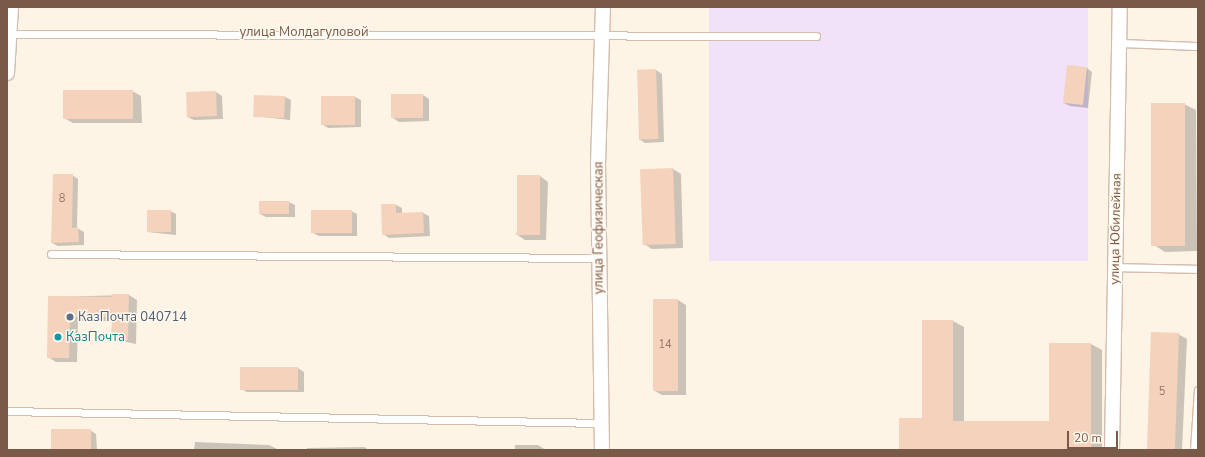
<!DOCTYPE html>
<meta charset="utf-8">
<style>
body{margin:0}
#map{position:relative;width:1205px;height:457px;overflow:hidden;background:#fef4e5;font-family:"Nunito Sans",sans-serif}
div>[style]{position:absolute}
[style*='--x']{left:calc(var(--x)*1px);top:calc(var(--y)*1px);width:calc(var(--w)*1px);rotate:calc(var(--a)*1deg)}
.education>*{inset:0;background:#f1e2fa;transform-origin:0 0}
.shadow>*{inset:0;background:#0003;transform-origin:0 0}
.building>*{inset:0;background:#f5d2bb;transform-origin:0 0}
.roads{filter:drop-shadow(1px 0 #d3bdad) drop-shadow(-1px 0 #d3bdad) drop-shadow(0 1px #d3bdad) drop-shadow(0 -1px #d3bdad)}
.lane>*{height:7px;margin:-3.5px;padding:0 3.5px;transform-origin:3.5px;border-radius:3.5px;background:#fff}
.street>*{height:14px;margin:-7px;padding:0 7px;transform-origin:7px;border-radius:7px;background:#fff}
.dots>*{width:11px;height:11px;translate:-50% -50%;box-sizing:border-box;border:2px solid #fff8ed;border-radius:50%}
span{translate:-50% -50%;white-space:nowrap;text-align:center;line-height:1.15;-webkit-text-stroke:3px #fff8ed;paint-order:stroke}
.number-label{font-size:11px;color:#987765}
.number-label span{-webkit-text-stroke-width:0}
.street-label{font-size:13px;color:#795948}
.service-label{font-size:13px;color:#4e5e75}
.left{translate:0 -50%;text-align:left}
.culture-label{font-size:13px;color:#0d838f}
.frame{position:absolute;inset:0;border:8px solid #795948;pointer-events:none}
.scale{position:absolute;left:1067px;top:431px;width:51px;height:18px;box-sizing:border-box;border:2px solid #795948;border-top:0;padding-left:5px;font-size:12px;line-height:14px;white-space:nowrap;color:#795948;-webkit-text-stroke:3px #fff8ed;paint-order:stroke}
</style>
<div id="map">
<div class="education">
<div style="left:709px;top:7px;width:379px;height:254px"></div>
</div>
<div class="shadow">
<div style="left:1197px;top:58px;width:1px;height:32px"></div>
<div style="clip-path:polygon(1087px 68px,1092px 72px,1088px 108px,1070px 106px,1064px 103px)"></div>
<div style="clip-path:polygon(656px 70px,662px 74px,664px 142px,645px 143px,639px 139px,638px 71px)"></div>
<div style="clip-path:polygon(132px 91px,141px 96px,142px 123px,73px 123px,64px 118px)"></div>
<div style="clip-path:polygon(216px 92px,222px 96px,223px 119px,194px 120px,188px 117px)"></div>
<div style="clip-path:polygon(423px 95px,429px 99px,429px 121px,399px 122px,393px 118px)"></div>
<div style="clip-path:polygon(285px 97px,291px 100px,290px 120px,255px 116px)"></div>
<div style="clip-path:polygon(355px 97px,361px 100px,361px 127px,328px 128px,322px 124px)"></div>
<div style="clip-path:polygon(1184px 104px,1196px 110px,1197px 251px,1165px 252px,1154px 245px)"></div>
<div style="clip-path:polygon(673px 169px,681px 174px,683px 248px,652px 249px,644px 244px)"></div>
<div style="clip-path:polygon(72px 175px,78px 179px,77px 228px,84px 232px,84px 245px,58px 246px,52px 243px)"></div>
<div style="clip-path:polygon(540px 176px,548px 182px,546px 240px,525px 240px,516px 234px)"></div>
<div style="clip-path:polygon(289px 202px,295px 205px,295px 217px,266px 217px,260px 214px)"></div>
<div style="clip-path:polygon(396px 205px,402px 208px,402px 214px,423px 213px,429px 216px,430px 236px,389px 238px,383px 234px)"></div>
<div style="clip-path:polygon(170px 211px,176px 214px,176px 235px,148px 232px)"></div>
<div style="clip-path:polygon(351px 211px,357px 214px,357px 236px,319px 236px,313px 233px)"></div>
<div style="clip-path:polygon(129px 295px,137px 300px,136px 344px,112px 339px,113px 321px,78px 321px,77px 362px,56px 362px,48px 357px,49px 297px)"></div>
<div style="clip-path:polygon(678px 300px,686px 305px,686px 395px,662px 395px,653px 390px)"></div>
<div style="clip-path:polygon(953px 321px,964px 327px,964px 422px,1050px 422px,1091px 344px,1102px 350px,1102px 450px,900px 450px,923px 419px)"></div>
<div style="clip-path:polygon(1178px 334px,1187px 339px,1182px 450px,1147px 450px)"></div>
<div style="clip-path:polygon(298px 368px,304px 372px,304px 392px,247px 392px,241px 389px)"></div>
<div style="clip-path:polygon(90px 430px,96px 434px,97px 450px,52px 450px,52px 431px)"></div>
<div style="clip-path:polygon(195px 442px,269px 445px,279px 450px,194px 450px)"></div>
<div style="clip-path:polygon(515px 445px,538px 445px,546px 450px,515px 450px)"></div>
<div style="clip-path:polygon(364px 447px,369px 450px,307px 450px,307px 448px)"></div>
</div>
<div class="building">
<div style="left:1067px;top:65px;width:20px;height:38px;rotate:6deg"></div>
<div style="left:656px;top:69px;width:70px;height:19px;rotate:88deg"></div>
<div style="left:63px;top:90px;width:70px;height:29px"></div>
<div style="left:216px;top:91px;width:25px;height:30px;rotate:88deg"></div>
<div style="left:423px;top:94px;width:24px;height:32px;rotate:90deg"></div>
<div style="left:254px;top:95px;width:31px;height:22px;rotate:2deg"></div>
<div style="left:321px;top:96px;width:34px;height:29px"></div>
<div style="left:1151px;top:103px;width:34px;height:143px"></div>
<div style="left:673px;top:168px;width:76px;height:33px;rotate:88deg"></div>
<div style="clip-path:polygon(53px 174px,73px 174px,72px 228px,78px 227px,79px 242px,51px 243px)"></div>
<div style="left:517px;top:175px;width:23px;height:60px"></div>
<div style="left:259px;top:201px;width:30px;height:13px"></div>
<div style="clip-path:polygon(381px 204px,396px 204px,396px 213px,423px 212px,424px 233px,382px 235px)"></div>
<div style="left:147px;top:210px;width:24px;height:22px"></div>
<div style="left:311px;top:210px;width:41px;height:23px"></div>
<div style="clip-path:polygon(112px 294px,129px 294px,128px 340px,111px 340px,112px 317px,70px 317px,69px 358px,47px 358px,48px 296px,112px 297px)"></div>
<div style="left:653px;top:299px;width:25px;height:92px"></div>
<div style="clip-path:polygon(922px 320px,953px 320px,953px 421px,1049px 421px,1049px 343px,1091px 343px,1091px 450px,899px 450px,899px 418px,922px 418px)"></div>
<div style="left:1151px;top:332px;width:28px;height:118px;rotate:2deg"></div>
<div style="left:240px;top:367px;width:58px;height:23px"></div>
<div style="left:91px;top:429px;width:21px;height:40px;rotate:90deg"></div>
</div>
<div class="roads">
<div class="lane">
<div style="--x:9;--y:34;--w:807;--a:0.14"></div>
<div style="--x:1119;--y:43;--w:79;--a:2.2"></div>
<div style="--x:51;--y:254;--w:548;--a:0.42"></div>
<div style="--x:1115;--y:267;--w:83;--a:1.4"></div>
<div style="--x:7;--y:411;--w:594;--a:1.16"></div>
<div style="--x:1194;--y:450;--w:60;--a:-86.2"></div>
</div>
<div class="street">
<div style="--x:7;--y:73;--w:66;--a:-86.5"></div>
<div style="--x:602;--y:450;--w:285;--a:-90.8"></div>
<div style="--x:598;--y:165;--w:158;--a:-88.2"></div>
<div style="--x:1112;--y:450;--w:443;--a:-89"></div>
</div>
</div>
<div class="dots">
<div style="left:70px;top:317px;background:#5c6f8a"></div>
<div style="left:58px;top:337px;background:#0f9aa8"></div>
</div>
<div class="number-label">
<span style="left:62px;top:199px">8</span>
<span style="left:665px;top:345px">14</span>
<span style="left:1162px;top:392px">5</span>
</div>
<div class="street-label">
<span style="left:304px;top:32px">улица Молдагуловой</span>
<span style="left:599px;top:228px;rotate:-90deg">улица Геофизическая</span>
<span style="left:1116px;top:229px;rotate:-89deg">улица Юбилейная</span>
</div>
<div class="service-label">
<span class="left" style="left:78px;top:317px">КазПочта 040714</span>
</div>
<div class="culture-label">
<span class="left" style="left:66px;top:337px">КазПочта</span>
</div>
<div class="frame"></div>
<div class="scale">20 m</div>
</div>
